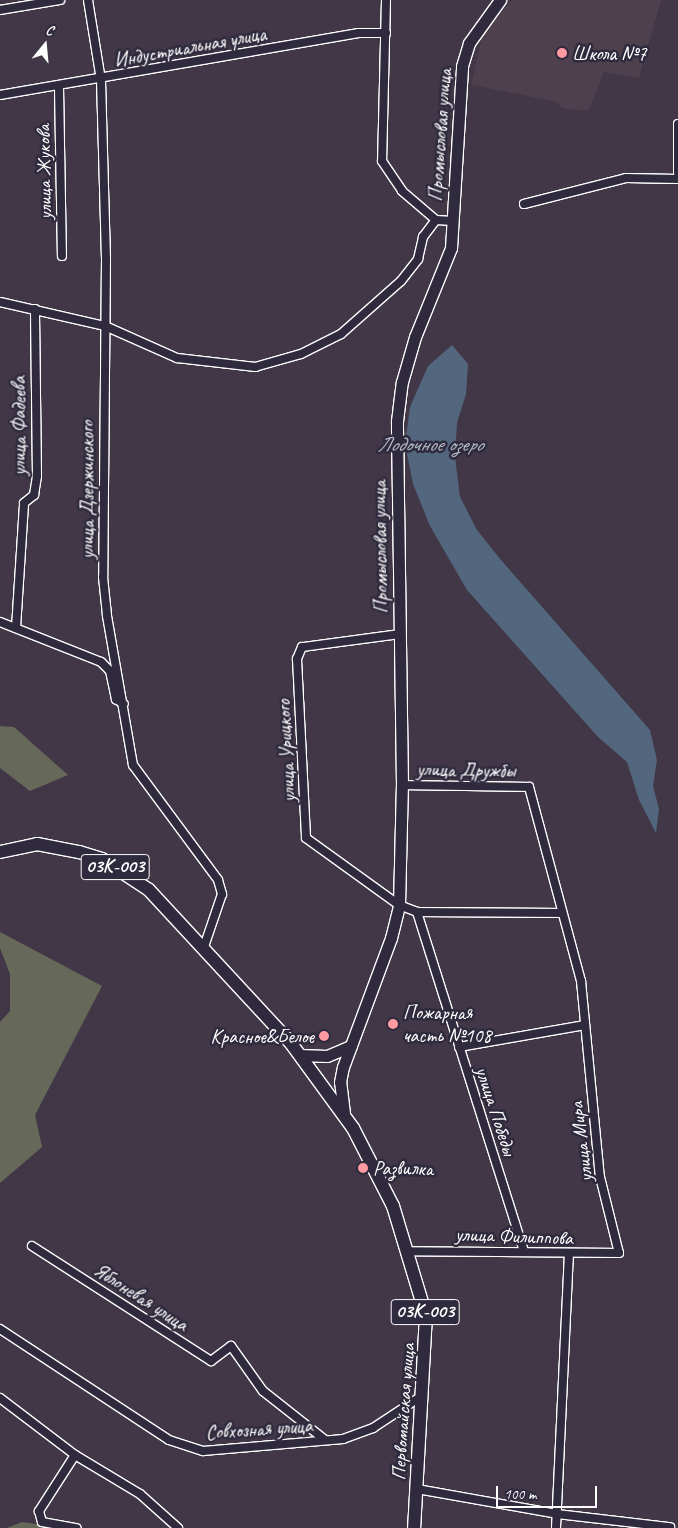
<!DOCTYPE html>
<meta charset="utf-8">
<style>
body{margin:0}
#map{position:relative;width:678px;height:1528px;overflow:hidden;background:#413746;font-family:Caveat,sans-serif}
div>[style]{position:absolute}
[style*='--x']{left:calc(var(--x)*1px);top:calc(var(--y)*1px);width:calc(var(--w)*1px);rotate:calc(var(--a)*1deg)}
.built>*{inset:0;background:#4e404c}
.green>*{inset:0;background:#666859}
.water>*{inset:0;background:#52667d}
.roads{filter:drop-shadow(1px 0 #fff) drop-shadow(-1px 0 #fff) drop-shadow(0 1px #fff) drop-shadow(0 -1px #fff)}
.minor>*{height:8px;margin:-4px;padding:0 4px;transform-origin:4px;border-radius:4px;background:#2f2a3d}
.secondary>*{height:11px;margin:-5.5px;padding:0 5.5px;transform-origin:5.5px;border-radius:5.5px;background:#2f2a3d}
.primary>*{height:12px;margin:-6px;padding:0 6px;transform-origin:6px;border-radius:6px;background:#2f2a3d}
.dots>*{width:14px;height:14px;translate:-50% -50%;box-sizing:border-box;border:2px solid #2f2a3d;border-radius:50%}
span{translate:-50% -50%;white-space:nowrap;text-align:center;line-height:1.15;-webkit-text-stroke:5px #2f2a3d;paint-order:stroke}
.shield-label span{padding:1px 4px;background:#2f2a3d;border:1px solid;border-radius:4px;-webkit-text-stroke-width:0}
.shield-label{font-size:19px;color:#fff;font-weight:700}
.street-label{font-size:20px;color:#fff}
.poi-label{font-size:20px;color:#fff}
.left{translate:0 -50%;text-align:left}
.right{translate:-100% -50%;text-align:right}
.water-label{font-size:21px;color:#b1bac4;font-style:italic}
.north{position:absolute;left:20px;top:20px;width:50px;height:50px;-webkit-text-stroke:4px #2f2a3d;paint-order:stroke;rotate:17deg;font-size:14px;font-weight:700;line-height:20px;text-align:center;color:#fff}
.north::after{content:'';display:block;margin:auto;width:18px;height:22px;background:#fff;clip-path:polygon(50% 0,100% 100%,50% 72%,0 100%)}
.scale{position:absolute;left:496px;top:1486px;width:101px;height:22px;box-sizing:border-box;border:2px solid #fff;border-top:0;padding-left:6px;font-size:15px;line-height:18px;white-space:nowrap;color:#fff;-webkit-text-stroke:4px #2f2a3d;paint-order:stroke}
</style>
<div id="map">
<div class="built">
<div style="clip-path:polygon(512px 0,661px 0,639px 78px,604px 72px,588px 111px,563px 108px,554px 101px,471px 85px,483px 34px)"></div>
</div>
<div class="green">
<div style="clip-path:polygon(0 726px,14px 727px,68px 775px,30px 791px,0 768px)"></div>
<div style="clip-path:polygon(0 932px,102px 986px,35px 1115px,42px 1147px,0 1183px,0 1022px,10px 1011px,10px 974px,0 948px)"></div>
<div style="clip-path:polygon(22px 1522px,63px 1528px,7px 1528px)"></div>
</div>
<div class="water">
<div style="clip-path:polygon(452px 345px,468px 364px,466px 394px,457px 423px,455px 456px,460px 497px,477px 530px,501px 560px,650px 730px,657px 760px,653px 786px,659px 809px,656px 833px,639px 800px,627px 762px,598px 737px,467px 590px,430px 526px,413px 484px,405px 444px,410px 407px,428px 366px)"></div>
</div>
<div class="roads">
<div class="minor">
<div style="--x:88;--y:0;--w:81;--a:80.8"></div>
<div style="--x:101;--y:80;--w:179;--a:88.4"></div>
<div style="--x:106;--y:259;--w:318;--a:90.5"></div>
<div style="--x:103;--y:577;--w:39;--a:84"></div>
<div style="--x:107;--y:616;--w:151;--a:80.1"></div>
<div style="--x:133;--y:765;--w:143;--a:53.5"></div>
<div style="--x:218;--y:880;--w:15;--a:74"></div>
<div style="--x:222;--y:894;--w:56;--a:108.8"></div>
<div style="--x:386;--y:0;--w:161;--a:91.4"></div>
<div style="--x:382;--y:161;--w:36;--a:56"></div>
<div style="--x:402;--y:191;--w:45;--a:40.5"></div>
<div style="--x:0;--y:10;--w:61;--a:-9.5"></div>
<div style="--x:59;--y:87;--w:169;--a:89"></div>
<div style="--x:0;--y:95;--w:364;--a:-9.8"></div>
<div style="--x:359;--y:33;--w:27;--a:0"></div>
<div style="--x:678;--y:124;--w:49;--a:90"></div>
<div style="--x:524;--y:204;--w:105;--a:-14.3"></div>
<div style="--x:626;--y:178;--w:52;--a:1.1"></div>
<div style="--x:0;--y:302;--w:108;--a:12.9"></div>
<div style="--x:105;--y:326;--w:79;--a:24"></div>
<div style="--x:177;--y:358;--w:79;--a:6.6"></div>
<div style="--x:255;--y:367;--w:48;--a:-15.8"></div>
<div style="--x:301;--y:354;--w:45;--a:-26.6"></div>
<div style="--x:341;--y:334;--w:80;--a:-41.5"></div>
<div style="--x:401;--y:281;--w:28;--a:-52"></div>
<div style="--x:418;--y:259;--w:23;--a:-77"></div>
<div style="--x:423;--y:237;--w:21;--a:-53"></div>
<div style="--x:436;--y:220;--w:17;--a:3"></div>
<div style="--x:0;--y:622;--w:109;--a:21.6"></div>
<div style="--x:101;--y:662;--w:13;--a:45"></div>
<div style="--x:110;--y:671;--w:29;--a:78"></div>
<div style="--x:116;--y:699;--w:9;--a:32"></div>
<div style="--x:16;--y:628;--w:125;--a:-86.3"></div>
<div style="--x:24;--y:503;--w:13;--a:-39"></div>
<div style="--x:34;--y:495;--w:19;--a:-81"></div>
<div style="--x:37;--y:476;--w:167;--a:-90.7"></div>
<div style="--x:400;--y:634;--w:99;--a:172.4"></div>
<div style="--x:302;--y:647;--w:13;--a:113"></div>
<div style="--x:297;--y:659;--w:179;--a:87.1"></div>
<div style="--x:306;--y:838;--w:115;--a:35.8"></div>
<div style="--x:399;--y:905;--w:19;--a:21"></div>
<div style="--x:417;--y:912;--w:355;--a:72.5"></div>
<div style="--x:402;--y:785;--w:127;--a:0.9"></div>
<div style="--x:529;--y:787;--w:201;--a:75"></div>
<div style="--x:581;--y:981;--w:197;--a:84.5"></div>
<div style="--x:600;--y:1177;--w:78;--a:76"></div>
<div style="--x:619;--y:1253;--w:210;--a:-179.5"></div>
<div style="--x:417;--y:912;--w:144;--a:0.4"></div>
<div style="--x:459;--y:1047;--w:128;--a:-9.9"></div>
<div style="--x:32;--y:1246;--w:213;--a:32.7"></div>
<div style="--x:211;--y:1361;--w:25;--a:-37"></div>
<div style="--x:231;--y:1346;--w:55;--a:54.6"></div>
<div style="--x:263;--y:1391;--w:79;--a:38.3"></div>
<div style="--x:0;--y:1329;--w:202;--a:33.3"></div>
<div style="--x:169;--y:1440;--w:36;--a:18"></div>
<div style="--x:203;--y:1451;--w:141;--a:-4.9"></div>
<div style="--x:343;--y:1439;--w:32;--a:-20"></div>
<div style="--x:373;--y:1428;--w:60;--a:-33.4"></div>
<div style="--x:0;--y:1398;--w:94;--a:37.2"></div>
<div style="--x:75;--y:1455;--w:76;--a:31"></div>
<div style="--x:140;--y:1494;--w:51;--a:41.8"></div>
<div style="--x:75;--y:1455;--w:67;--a:122.7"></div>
<div style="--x:39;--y:1511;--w:11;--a:75"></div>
<div style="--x:42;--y:1522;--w:35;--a:10"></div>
<div style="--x:417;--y:1489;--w:142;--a:10.1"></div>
<div style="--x:557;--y:1514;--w:114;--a:6.6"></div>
<div style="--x:556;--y:1528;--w:273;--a:-87.3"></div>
</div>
<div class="secondary">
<div style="--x:300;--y:1055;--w:27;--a:2"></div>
<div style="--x:327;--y:1056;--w:26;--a:-23"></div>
<div style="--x:344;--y:1113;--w:31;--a:-97"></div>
<div style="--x:340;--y:1082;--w:15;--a:-79"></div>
<div style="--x:343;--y:1067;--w:138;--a:-69.6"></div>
<div style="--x:391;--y:938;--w:34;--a:-76"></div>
<div style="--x:399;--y:905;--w:120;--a:-88.6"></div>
<div style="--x:402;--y:785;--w:364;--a:-90.8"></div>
<div style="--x:397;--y:421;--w:39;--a:-83"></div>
<div style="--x:402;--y:382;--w:47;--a:-73.9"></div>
<div style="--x:415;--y:337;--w:96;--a:-68"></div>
<div style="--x:451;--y:248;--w:182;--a:-86.5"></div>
<div style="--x:462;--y:66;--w:24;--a:-73"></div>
<div style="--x:469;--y:43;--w:53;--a:-54.2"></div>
</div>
<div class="primary">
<div style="--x:0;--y:852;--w:38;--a:-12"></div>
<div style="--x:37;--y:844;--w:43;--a:10.8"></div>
<div style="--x:79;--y:852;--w:24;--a:17"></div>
<div style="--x:102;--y:859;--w:56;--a:33.4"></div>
<div style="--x:149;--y:890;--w:207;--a:47.2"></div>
<div style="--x:290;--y:1042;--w:107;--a:53.8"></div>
<div style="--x:353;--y:1128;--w:88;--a:62.9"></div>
<div style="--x:393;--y:1206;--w:114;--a:73.2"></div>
<div style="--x:426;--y:1315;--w:213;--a:93.2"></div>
</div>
</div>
<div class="dots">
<div style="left:562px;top:53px;background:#ff9aa2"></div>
<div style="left:393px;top:1024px;background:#ff9aa2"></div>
<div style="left:324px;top:1036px;background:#ff9aa2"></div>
<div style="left:363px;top:1168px;background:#ff9aa2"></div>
</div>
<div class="shield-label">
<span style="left:115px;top:867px">03К-003</span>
<span style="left:425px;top:1312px">03К-003</span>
</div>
<div class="street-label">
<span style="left:190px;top:47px;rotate:-10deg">Индустриальная улица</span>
<span style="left:440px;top:135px;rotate:-86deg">Промысловая улица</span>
<span style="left:44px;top:172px;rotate:-91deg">улица Жукова</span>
<span style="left:19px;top:426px;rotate:-90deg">улица Фадеева</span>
<span style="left:87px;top:490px;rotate:-90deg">улица Дзержинского</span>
<span style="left:380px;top:547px;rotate:-91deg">Промысловая улица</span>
<span style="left:286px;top:751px;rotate:-93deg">улица Урицкого</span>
<span style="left:466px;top:770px;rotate:1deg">улица Дружбы</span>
<span style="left:496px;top:1111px;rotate:72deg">улица Победы</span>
<span style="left:581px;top:1142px;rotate:-97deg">улица Мира</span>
<span style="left:514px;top:1236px;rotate:2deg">улица Филиппова</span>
<span style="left:141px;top:1297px;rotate:33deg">Яблоневая улица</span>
<span style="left:403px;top:1412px;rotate:-86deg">Первомайская улица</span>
<span style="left:259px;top:1429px;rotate:-4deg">Совхозная улица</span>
</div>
<div class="poi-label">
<span class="left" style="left:572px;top:53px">Школа №7</span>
<span class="left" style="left:403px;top:1024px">Пожарная<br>часть №108</span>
<span class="right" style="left:314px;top:1036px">Красное&amp;Белое</span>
<span class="left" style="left:373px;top:1168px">Развилка</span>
</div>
<div class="water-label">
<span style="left:430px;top:444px">Лодочное озеро</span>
</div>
<div class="north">С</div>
<div class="scale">100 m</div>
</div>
